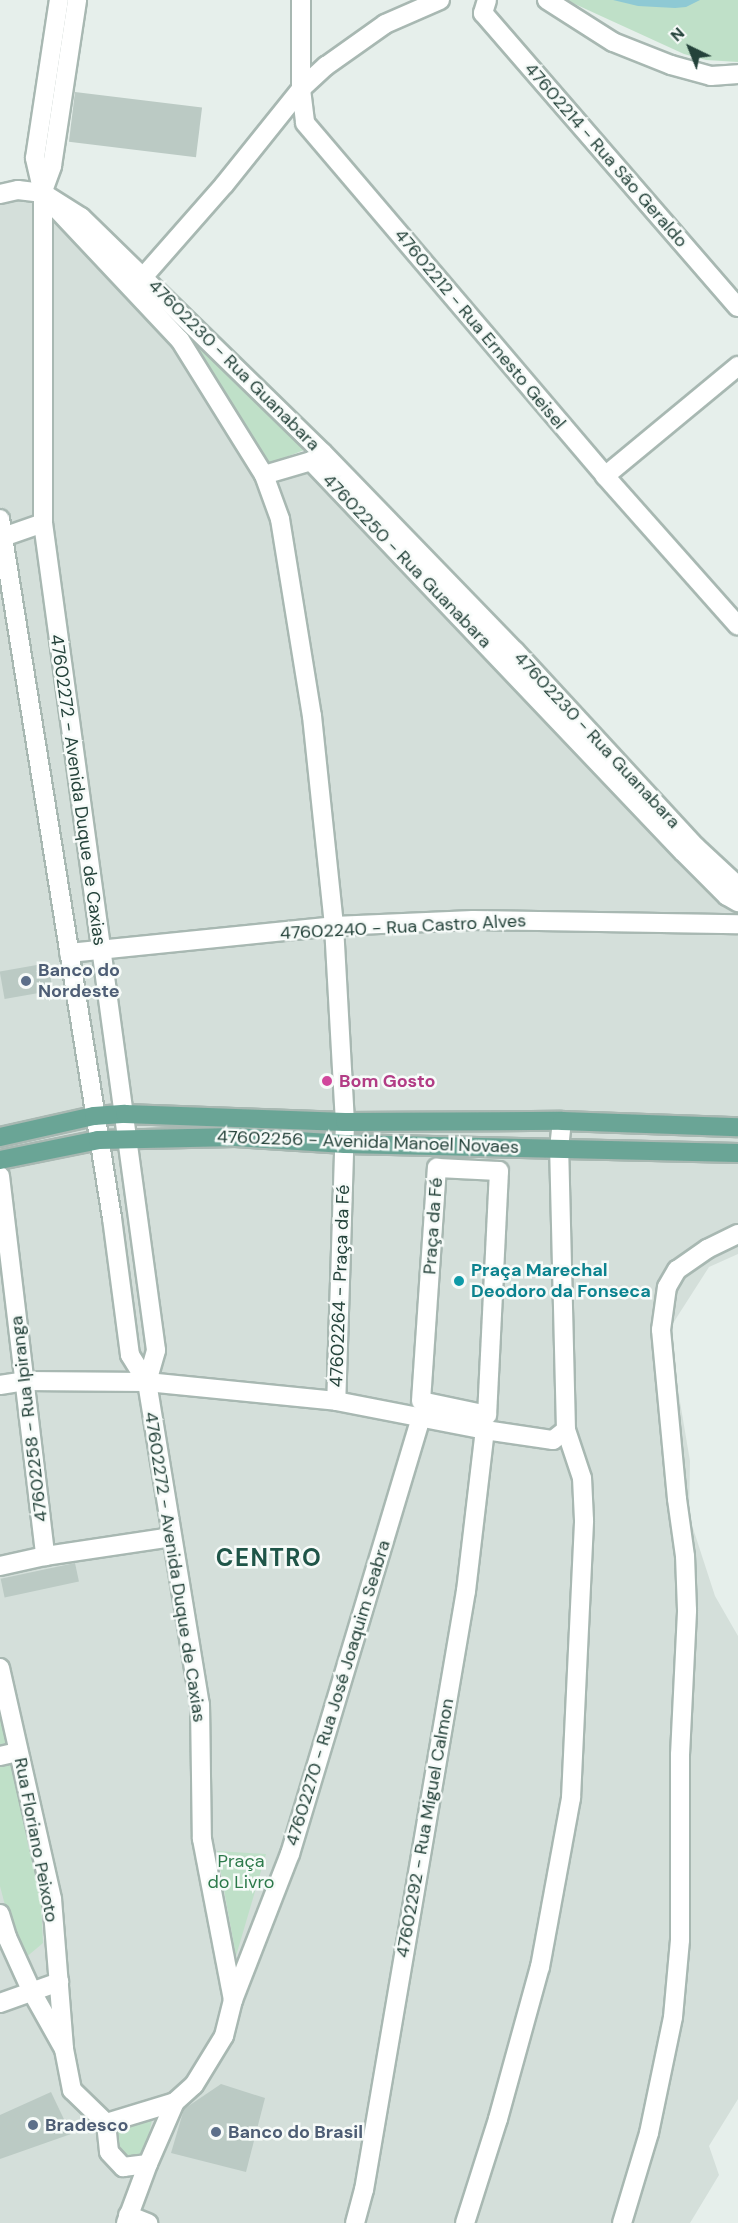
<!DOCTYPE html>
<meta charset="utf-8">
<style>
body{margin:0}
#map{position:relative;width:738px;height:2223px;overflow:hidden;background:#e6efeb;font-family:"DM Sans",sans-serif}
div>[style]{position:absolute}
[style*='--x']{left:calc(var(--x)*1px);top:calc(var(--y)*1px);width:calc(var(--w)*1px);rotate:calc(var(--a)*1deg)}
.built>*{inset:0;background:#d4dfda}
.green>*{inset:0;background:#bfe0c8}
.water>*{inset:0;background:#8ec9d4}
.building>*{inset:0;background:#bbcac4;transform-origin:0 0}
.roads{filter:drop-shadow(2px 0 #a8b8b2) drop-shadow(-2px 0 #a8b8b2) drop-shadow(0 2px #a8b8b2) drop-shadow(0 -2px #a8b8b2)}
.minor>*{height:18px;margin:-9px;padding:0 9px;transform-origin:9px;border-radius:9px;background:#fff}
.major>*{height:18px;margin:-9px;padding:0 9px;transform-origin:9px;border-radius:9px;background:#6aa596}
.dots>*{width:16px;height:16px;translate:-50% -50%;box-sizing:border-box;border:3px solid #f7fbf9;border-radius:50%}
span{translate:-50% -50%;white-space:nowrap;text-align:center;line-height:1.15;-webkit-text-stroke:5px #f7fbf9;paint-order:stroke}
.street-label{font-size:18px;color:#24423a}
.service-label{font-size:18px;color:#4e5e75;font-weight:700}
.left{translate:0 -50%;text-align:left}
.hotel-label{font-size:18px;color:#b23c85;font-weight:700}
.culture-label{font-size:18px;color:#0d838f;font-weight:700}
.park-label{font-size:18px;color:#2d7a4b}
.district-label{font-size:24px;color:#1f5548;font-weight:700;letter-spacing:1.5px}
.north{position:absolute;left:660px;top:18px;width:60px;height:60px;-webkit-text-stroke:4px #f7fbf9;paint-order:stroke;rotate:317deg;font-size:16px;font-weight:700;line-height:24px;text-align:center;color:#24423a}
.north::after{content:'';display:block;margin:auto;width:21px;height:27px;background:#24423a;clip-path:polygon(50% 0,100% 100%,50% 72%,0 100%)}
</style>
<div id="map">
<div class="built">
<div style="clip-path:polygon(43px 193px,180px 340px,264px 475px,311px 461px,738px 902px,738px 1254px,709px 1267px,668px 1331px,690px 1461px,689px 1516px,715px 1596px,738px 1636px,738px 2099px,709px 2146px,719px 2175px,690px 2223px,0 2223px,0 194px)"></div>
</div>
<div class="green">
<div style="clip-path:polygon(566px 0,738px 0,738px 62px,706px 60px,684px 54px)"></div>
<div style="clip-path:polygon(193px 346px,202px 346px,307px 449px,268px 464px)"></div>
<div style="clip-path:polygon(0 1711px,41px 1902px,43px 1943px,24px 1959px,13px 1936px,0 1886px)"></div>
<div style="clip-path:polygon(217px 1851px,266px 1854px,236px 1956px)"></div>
<div style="clip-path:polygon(153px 2116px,145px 2150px,133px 2158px,127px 2158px,117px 2151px,114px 2133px,119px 2127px)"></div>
</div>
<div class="water">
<div style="clip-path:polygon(613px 0,700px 0,686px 7px,675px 8px,638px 6px)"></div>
</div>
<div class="building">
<div style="left:75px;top:92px;width:128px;height:50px;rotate:7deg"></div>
<div style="left:48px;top:963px;width:28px;height:49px;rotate:80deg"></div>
<div style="left:75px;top:1563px;width:19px;height:76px;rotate:78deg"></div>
<div style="clip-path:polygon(221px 2084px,265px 2098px,246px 2172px,171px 2153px,184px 2109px)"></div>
<div style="clip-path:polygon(51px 2092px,71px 2134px,0 2159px,0 2115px)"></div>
</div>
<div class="roads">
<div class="minor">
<div style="--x:301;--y:0;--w:89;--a:90"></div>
<div style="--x:301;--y:89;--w:34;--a:83"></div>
<div style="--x:305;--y:123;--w:463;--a:49.6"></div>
<div style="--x:605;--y:476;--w:200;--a:48.4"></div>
<div style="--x:487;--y:0;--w:14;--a:107"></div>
<div style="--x:483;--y:13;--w:389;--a:49.1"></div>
<div style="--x:547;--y:0;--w:78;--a:32.5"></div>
<div style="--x:613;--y:42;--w:62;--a:21.6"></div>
<div style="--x:671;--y:65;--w:41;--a:15.4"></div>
<div style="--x:711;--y:76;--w:27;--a:-4"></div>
<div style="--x:43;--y:191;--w:27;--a:-70"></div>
<div style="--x:52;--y:166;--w:168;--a:-81.4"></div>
<div style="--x:0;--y:194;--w:18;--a:-13"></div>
<div style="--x:18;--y:190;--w:25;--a:7"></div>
<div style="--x:43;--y:193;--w:45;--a:32.3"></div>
<div style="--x:81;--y:217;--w:338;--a:44.3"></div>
<div style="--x:323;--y:453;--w:276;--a:45.9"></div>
<div style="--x:515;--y:651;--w:267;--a:47.3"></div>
<div style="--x:696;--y:847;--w:57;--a:42.9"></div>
<div style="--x:54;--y:206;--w:184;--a:46.8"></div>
<div style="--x:180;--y:340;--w:159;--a:58.1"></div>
<div style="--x:264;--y:475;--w:49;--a:-16.6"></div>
<div style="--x:311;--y:461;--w:540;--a:46.43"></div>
<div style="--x:683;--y:852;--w:62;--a:45"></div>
<div style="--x:727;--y:896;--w:13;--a:29"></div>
<div style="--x:144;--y:276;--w:121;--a:-48.7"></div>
<div style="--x:224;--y:185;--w:123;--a:-51.3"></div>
<div style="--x:301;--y:89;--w:34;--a:-43"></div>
<div style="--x:326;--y:66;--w:72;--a:-35.4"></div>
<div style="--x:385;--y:24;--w:60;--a:-23.6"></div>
<div style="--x:264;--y:475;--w:47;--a:70"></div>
<div style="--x:280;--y:519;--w:200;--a:80.8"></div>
<div style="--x:312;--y:716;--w:211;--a:84"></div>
<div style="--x:334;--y:926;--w:196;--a:86.8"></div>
<div style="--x:345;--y:1122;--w:279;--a:91.8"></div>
<div style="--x:336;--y:1401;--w:152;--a:11"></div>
<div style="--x:485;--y:1430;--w:69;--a:8.4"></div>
<div style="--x:553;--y:1440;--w:16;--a:-38"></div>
<div style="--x:566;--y:1430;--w:281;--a:-91.4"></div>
<div style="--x:559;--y:1149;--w:28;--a:-84"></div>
<div style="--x:605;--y:476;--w:173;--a:-39.6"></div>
<div style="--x:0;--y:519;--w:708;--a:80.9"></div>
<div style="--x:112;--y:1218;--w:138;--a:82.5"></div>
<div style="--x:130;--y:1355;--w:32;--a:58"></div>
<div style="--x:147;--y:1382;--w:33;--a:-74"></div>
<div style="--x:156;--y:1350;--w:835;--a:-97.78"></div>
<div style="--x:43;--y:523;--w:330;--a:-90"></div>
<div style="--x:43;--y:193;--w:36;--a:-103"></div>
<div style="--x:35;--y:158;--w:160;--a:-81.4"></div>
<div style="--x:3;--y:537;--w:42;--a:-19.3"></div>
<div style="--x:69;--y:953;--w:266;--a:-5.8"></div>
<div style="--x:334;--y:926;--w:139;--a:-2.5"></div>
<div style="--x:473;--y:920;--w:265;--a:0.9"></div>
<div style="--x:437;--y:1168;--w:62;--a:2.8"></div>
<div style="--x:499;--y:1171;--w:244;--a:92.8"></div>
<div style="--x:487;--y:1415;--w:67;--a:-168"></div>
<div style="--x:421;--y:1401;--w:234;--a:-86.1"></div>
<div style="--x:0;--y:1176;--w:383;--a:83.2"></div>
<div style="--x:147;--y:1382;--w:326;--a:80.7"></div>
<div style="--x:200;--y:1704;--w:135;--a:89.2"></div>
<div style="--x:202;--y:1839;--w:164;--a:79.1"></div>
<div style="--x:0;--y:1385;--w:25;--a:-9"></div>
<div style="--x:25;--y:1381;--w:122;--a:0.5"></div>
<div style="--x:147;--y:1382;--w:190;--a:5.7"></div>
<div style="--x:0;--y:1566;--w:46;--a:-12.5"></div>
<div style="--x:45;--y:1556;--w:128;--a:-8.5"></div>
<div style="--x:0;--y:1668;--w:237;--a:77.3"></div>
<div style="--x:52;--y:1899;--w:150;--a:85.4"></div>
<div style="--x:64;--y:2049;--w:65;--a:-119.3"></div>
<div style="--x:32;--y:1992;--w:60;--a:-114.4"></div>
<div style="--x:7;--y:1937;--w:24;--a:-107"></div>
<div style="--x:0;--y:1756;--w:18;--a:-13"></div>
<div style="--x:0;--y:2003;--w:63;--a:-19.6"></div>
<div style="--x:64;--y:2049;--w:42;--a:79"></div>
<div style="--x:72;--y:2090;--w:47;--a:44.1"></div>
<div style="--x:106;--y:2123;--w:29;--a:84"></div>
<div style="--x:109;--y:2152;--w:21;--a:47"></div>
<div style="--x:123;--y:2167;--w:25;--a:-7"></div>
<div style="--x:106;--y:2123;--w:72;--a:-16.9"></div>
<div style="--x:128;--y:2215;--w:22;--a:22"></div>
<div style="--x:126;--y:2223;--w:63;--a:-69.6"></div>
<div style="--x:148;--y:2164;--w:68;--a:-66.5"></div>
<div style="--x:175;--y:2102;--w:25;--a:-42"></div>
<div style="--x:194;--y:2085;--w:57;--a:-58.5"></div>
<div style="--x:224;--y:2036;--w:37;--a:-76"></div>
<div style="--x:233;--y:2000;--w:157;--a:-68.7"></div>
<div style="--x:290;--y:1854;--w:456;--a:-73.3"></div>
<div style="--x:355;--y:2223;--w:34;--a:-75"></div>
<div style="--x:364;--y:2190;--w:608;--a:-80.34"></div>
<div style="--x:466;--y:1591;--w:162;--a:-83.3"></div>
<div style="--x:465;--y:2223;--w:109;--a:-72.4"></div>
<div style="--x:498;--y:2119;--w:158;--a:-74.6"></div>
<div style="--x:540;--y:1967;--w:172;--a:-79.6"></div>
<div style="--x:571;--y:1798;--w:278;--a:-87.3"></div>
<div style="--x:584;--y:1520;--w:42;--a:-92.7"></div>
<div style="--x:582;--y:1478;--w:51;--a:-108.4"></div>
<div style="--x:622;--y:2223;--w:94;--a:-73.3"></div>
<div style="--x:649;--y:2133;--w:118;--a:-78.3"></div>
<div style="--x:673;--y:2017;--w:77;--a:-84.8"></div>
<div style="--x:680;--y:1940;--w:185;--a:-90"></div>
<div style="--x:680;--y:1755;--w:145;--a:-87.2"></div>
<div style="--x:687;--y:1610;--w:54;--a:-92.1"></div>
<div style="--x:685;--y:1556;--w:58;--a:-98"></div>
<div style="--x:677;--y:1499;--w:170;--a:-95.4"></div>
<div style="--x:661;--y:1330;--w:43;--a:-82.1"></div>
<div style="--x:667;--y:1287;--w:20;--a:-60"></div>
<div style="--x:677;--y:1270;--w:37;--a:-35"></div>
<div style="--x:707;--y:1249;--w:34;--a:-26"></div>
</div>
<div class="major">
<div style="--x:0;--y:1137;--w:96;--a:-12.6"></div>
<div style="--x:94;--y:1116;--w:31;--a:-4"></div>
<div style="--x:125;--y:1114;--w:220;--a:2.1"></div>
<div style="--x:345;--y:1122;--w:217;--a:-0.3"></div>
<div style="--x:562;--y:1121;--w:176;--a:2"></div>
<div style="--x:0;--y:1160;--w:100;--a:-11.5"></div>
<div style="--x:98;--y:1140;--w:137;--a:-1.3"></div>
<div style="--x:235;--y:1137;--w:110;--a:3.6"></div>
<div style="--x:345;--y:1144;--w:393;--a:1.3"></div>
</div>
</div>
<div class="dots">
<div style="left:26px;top:981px;background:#5c6f8a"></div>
<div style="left:327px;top:1081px;background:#d1479c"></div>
<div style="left:459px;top:1281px;background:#0f9aa8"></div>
<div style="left:33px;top:2125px;background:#5c6f8a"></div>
<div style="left:216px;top:2132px;background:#5c6f8a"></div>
</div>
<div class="street-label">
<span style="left:606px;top:155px;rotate:49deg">47602214 - Rua São Geraldo</span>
<span style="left:480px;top:329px;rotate:50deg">47602212 - Rua Ernesto Geisel</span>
<span style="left:234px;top:365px;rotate:45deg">47602230 - Rua Guanabara</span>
<span style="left:407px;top:561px;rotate:46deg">47602250 - Rua Guanabara</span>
<span style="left:597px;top:740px;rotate:47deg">47602230 - Rua Guanabara</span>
<span style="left:78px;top:790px;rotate:82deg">47602272 - Avenida Duque de Caxias</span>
<span style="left:403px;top:927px;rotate:-3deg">47602240 - Rua Castro Alves</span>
<span style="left:368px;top:1142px;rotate:2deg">47602256 - Avenida Manoel Novaes</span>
<span style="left:433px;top:1226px;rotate:-86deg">Praça da Fé</span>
<span style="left:340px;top:1286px;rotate:-88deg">47602264 - Praça da Fé</span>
<span style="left:29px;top:1419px;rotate:-97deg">47602258 - Rua Ipiranga</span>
<span style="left:175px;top:1567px;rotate:81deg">47602272 - Avenida Duque de Caxias</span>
<span style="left:338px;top:1693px;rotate:-73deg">47602270 - Rua José Joaquim Seabra</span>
<span style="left:425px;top:1828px;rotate:-80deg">47602292 - Rua Miguel Calmon</span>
<span style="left:36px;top:1840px;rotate:79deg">Rua Floriano Peixoto</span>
</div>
<div class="service-label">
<span class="left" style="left:38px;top:981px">Banco do<br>Nordeste</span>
<span class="left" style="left:45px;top:2125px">Bradesco</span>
<span class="left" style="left:228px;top:2132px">Banco do Brasil</span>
</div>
<div class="hotel-label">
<span class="left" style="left:339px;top:1081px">Bom Gosto</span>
</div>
<div class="culture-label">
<span class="left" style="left:471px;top:1281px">Praça Marechal<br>Deodoro da Fonseca</span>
</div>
<div class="park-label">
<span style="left:241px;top:1872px">Praça<br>do Livro</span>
</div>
<div class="district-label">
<span style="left:269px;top:1558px">CENTRO</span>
</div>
<div class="north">N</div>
</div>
